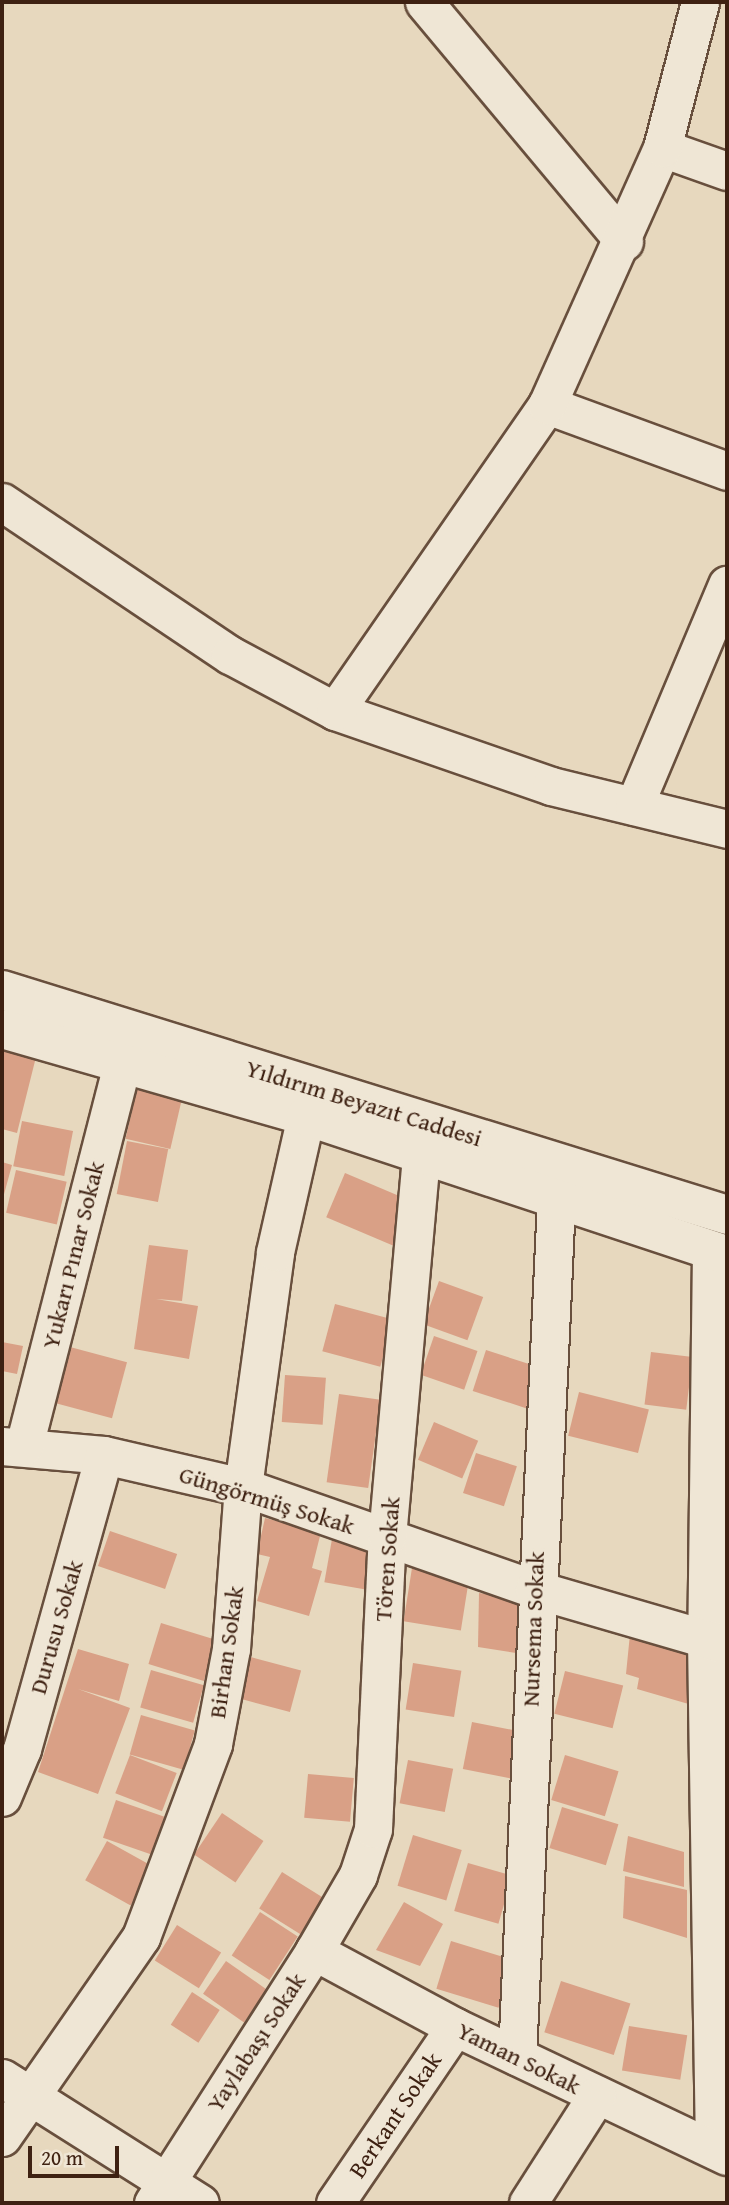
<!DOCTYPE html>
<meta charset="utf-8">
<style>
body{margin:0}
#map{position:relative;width:729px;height:2205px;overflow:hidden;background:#e7d8be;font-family:"Gentium Book Plus",serif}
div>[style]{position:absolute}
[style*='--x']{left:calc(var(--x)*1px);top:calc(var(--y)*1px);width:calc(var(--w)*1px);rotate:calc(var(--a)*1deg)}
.building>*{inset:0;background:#d9a086;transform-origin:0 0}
.roads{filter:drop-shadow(2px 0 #684f3d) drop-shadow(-2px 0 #684f3d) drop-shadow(0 2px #684f3d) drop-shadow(0 -2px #684f3d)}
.minor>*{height:37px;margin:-18.5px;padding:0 18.5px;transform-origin:18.5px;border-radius:18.5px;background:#efe6d5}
.secondary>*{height:38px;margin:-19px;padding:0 19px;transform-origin:19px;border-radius:19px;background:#efe6d5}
span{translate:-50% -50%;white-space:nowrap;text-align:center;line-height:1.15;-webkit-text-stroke:5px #efe6d5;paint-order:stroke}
.street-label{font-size:24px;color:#3e2112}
.frame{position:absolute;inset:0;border:4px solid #3e2112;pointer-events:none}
.scale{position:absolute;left:28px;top:2146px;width:91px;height:32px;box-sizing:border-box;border:4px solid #3e2112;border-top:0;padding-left:9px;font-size:21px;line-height:24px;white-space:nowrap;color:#3e2112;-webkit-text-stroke:5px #efe6d5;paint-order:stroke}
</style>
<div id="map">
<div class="building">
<div style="clip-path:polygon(2px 1044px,37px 1053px,17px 1133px,2px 1129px)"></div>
<div style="left:137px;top:1089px;width:46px;height:51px;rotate:13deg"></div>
<div style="left:22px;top:1121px;width:52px;height:46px;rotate:11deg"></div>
<div style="left:127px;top:1141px;width:42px;height:54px;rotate:11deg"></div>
<div style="clip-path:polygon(2px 1162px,12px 1165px,3px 1198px,2px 1198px)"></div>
<div style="left:16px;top:1170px;width:52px;height:44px;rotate:13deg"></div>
<div style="left:345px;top:1173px;width:73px;height:48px;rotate:23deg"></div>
<div style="clip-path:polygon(149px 1245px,188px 1250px,182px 1301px,156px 1299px,198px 1306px,189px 1359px,134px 1349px)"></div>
<div style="left:439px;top:1281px;width:47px;height:46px;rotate:20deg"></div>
<div style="left:335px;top:1304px;width:60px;height:49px;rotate:15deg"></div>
<div style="left:434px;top:1336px;width:46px;height:41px;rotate:19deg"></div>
<div style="clip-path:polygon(2px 1342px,23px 1346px,17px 1374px,2px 1371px)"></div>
<div style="left:70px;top:1347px;width:59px;height:58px;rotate:15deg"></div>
<div style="left:486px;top:1350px;width:56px;height:43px;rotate:18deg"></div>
<div style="left:651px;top:1352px;width:42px;height:53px;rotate:7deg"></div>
<div style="left:285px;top:1375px;width:41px;height:47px;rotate:4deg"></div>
<div style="left:579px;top:1392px;width:72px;height:45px;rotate:14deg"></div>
<div style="left:339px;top:1394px;width:42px;height:89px;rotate:8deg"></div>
<div style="left:434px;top:1422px;width:48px;height:41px;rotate:23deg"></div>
<div style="left:476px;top:1453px;width:43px;height:42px;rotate:18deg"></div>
<div style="clip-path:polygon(265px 1518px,321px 1532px,312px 1568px,322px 1571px,309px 1616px,257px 1601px,270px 1557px,257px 1554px)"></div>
<div style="left:110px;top:1531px;width:71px;height:37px;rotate:19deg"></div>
<div style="left:332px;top:1539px;width:52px;height:44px;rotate:10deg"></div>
<div style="left:412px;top:1568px;width:58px;height:54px;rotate:9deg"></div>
<div style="clip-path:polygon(479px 1593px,523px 1599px,516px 1653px,478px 1647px)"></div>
<div style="left:161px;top:1623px;width:58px;height:43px;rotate:17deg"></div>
<div style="clip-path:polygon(630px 1634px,696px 1654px,692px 1705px,637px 1689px,639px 1678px,626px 1674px)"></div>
<div style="clip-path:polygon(78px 1649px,129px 1664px,119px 1701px,78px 1689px,130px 1708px,98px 1794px,38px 1772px)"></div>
<div style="left:247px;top:1656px;width:56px;height:43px;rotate:15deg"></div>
<div style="left:413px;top:1663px;width:49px;height:47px;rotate:9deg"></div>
<div style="left:151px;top:1670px;width:55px;height:39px;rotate:16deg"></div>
<div style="left:565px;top:1671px;width:60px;height:44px;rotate:14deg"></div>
<div style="left:141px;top:1715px;width:56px;height:41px;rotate:16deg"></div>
<div style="left:472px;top:1722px;width:49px;height:48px;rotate:11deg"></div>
<div style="left:130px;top:1755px;width:50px;height:41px;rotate:21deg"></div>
<div style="left:565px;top:1755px;width:56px;height:47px;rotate:17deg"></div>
<div style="left:408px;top:1760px;width:46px;height:44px;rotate:11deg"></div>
<div style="left:308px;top:1774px;width:46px;height:44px;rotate:5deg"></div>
<div style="left:116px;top:1800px;width:52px;height:40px;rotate:19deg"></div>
<div style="left:562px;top:1807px;width:59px;height:43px;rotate:17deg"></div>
<div style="left:222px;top:1813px;width:50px;height:50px;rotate:34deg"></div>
<div style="left:413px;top:1835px;width:51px;height:53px;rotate:17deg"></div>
<div style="clip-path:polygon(628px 1836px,684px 1852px,684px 1887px,623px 1871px)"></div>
<div style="left:107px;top:1841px;width:52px;height:45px;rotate:29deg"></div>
<div style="left:468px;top:1863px;width:46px;height:50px;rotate:16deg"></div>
<div style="left:282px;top:1872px;width:51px;height:43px;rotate:32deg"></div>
<div style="clip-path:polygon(625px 1876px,687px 1890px,687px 1938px,623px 1918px)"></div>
<div style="clip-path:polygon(404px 1902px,443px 1924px,420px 1966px,376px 1950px)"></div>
<div style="left:260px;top:1912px;width:45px;height:52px;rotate:33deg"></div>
<div style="left:177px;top:1925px;width:52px;height:42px;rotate:32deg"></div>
<div style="left:451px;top:1941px;width:65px;height:50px;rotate:17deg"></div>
<div style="left:226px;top:1961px;width:50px;height:40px;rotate:35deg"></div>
<div style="left:561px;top:1981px;width:73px;height:54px;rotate:18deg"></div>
<div style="left:192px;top:1992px;width:33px;height:39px;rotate:33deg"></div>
<div style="left:629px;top:2026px;width:59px;height:45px;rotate:9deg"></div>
</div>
<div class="roads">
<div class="minor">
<div style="--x:424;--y:2;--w:312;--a:50.1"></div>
<div style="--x:662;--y:148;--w:69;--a:19.5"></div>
<div style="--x:547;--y:405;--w:192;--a:20.1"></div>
<div style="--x:2;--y:502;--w:275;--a:33.9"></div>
<div style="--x:230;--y:655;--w:119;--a:28.1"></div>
<div style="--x:335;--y:711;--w:229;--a:19.1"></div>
<div style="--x:551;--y:786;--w:181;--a:13.7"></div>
<div style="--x:335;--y:711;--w:372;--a:-55.3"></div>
<div style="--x:547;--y:405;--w:282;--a:-65.9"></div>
<div style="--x:662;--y:148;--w:151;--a:-75.4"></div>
<div style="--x:634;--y:806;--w:240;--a:-67.2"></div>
<div style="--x:711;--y:1250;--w:389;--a:90.7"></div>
<div style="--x:706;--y:1639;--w:510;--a:89.1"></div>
<div style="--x:2;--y:1446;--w:102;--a:5"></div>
<div style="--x:104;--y:1455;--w:143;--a:13"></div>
<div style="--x:243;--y:1487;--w:308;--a:19.3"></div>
<div style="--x:534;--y:1589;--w:201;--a:16.2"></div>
<div style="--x:24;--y:1446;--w:394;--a:-75.6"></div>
<div style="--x:2;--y:1797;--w:52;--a:-67.4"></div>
<div style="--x:22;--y:1749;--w:305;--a:-74.4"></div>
<div style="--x:314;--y:1951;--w:160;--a:28.3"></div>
<div style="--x:455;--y:2027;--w:301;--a:25.4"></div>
<div style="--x:517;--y:2056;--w:855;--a:-87.39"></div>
<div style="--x:2;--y:2078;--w:234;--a:32.3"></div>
<div style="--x:2;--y:2137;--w:244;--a:-55.2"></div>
<div style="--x:141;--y:1937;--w:206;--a:-69.5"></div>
<div style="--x:213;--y:1744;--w:97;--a:-79.3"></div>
<div style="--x:231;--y:1649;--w:162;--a:-85.8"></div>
<div style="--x:243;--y:1487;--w:237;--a:-82.2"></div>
<div style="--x:275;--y:1252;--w:139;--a:-77.2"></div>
<div style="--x:153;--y:2203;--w:299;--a:-57.4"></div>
<div style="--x:314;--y:1951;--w:88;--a:-59.9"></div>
<div style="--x:358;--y:1875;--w:48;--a:-71.9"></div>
<div style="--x:373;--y:1829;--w:292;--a:-87.3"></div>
<div style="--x:387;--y:1537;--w:385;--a:-84.9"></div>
<div style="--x:335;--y:2203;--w:213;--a:-55.7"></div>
<div style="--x:528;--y:2203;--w:128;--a:-57.4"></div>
</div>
<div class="secondary">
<div style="--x:2;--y:990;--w:759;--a:17.24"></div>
<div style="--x:2;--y:1029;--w:316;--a:16"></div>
<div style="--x:306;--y:1116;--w:443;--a:18.3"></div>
</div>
</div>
<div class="street-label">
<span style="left:364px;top:1103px;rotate:17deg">Yıldırım Beyazıt Caddesi</span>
<span style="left:73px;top:1255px;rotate:-76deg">Yukarı Pınar Sokak</span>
<span style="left:267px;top:1500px;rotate:17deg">Güngörmüş Sokak</span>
<span style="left:387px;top:1559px;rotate:-86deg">Tören Sokak</span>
<span style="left:56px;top:1627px;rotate:-74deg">Durusu Sokak</span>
<span style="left:533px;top:1629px;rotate:-88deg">Nursema Sokak</span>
<span style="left:226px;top:1652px;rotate:-82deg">Birhan Sokak</span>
<span style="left:256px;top:2042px;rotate:-57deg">Yaylabaşı Sokak</span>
<span style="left:519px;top:2058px;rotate:26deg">Yaman Sokak</span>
<span style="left:395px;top:2115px;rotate:-56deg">Berkant Sokak</span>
</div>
<div class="frame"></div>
<div class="scale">20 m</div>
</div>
